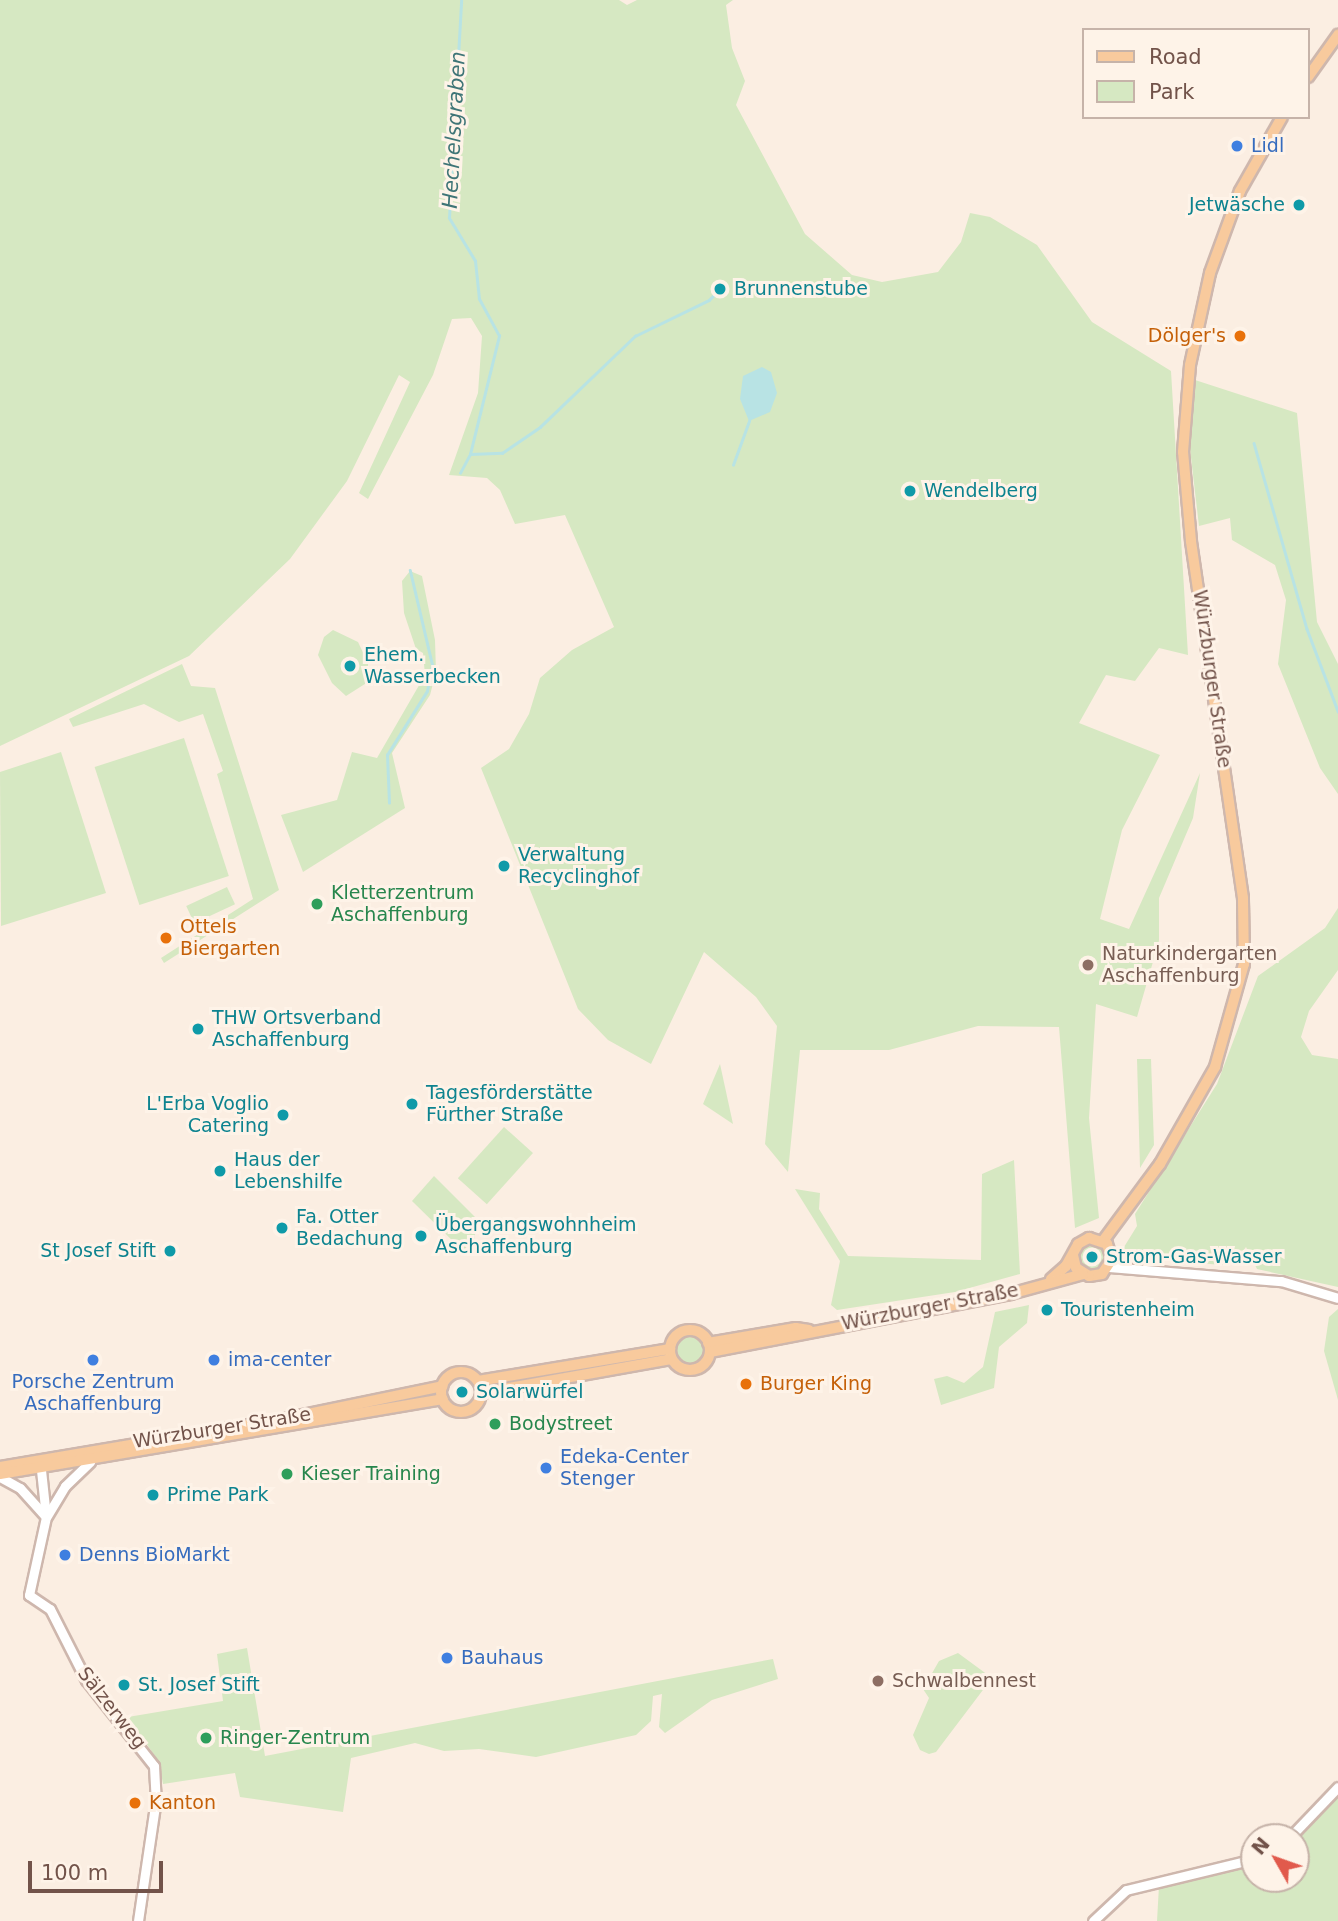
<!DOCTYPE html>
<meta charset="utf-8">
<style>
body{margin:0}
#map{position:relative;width:1338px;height:1921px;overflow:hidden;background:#fbeee2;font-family:"DejaVu Sans",sans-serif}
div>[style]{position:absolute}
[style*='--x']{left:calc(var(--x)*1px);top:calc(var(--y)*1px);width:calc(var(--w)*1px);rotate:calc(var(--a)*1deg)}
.green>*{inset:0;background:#d6e8c2;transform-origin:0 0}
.round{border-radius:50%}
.water>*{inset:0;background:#b8e3e4}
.stream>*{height:2.5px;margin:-1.25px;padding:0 1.25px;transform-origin:1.25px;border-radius:1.25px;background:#b8e3e4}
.roads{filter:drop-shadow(2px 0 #ceb7ad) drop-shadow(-2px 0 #ceb7ad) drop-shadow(0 2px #ceb7ad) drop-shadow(0 -2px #ceb7ad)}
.minor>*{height:9px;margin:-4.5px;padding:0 4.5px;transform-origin:4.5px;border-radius:4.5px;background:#fff}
.major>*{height:10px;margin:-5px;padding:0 5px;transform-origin:5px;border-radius:5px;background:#f8ca9d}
.major>.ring{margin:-5px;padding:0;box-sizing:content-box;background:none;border:10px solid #f8ca9d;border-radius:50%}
.dots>*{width:19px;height:19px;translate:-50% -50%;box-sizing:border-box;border:4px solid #fef3e8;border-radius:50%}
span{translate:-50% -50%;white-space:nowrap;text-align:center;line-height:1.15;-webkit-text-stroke:6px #fef3e8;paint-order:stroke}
.shop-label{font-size:19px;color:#366cbe}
.left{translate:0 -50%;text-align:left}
.culture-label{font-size:19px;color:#0d838f}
.right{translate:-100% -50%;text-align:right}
.food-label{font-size:19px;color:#c56008}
.street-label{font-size:19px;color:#72534a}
.leisure-label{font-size:19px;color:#27864d}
.education-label{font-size:19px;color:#785e54}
.water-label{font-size:21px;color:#3f7577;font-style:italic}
.legend{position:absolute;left:1082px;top:28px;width:228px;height:91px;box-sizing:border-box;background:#fef3e8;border:2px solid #c6b3a9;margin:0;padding:9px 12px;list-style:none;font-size:21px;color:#72534a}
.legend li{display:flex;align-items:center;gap:14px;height:35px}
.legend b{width:35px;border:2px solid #c6b3a9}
.north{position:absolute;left:1240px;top:1823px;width:70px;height:70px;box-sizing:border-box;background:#fef3e8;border:2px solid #c6b3a9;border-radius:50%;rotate:310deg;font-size:19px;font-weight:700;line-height:28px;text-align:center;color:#72534a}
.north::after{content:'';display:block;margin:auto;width:24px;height:32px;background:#e15a4c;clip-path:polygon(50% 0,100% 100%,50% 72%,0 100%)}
.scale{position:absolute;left:28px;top:1861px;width:135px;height:32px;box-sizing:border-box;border:4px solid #72534a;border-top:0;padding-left:9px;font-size:21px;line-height:24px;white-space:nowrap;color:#72534a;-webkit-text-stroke:5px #fef3e8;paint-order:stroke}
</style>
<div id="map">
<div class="green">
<div style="clip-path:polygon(0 0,619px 0,627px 5px,637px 0,733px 0,726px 5px,732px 48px,745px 81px,736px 105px,805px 234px,852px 275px,882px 282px,938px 272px,961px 242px,970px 213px,990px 217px,1037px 245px,1092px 322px,1171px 371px,1188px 655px,1159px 648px,1135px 681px,1106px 675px,1079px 723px,1160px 755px,1122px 830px,1100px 919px,1129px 929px,1200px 773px,1193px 818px,1159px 898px,1159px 941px,1137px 1017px,1096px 1004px,1089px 1118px,1099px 1218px,1075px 1228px,1059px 1027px,978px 1026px,889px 1050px,800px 1050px,788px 1172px,765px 1144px,777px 1026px,756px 997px,704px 952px,651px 1064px,608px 1040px,578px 1009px,481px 768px,509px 749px,529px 714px,540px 678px,572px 650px,614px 627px,565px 515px,515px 524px,500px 490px,487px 478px,449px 475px,478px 393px,482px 336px,471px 318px,452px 319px,433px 375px,368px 499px,359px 493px,410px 382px,399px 375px,347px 481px,290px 559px,189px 656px,0 746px)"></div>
<div style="clip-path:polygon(1195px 380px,1297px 413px,1317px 622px,1338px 664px,1338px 794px,1320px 768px,1278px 664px,1286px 600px,1275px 565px,1232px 540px,1230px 518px,1199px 526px,1190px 449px)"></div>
<div style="clip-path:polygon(410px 571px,422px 576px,435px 640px,436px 672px,430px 695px,392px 753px,405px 808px,303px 872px,281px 815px,337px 800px,352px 752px,377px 758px,425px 675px,423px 653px,416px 649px,404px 613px,402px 581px)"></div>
<div style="clip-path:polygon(333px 630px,358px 642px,368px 663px,368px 682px,346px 696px,332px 683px,318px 655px,324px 637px)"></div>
<div style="clip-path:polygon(182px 664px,191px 686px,215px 688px,279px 890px,164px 963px,161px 958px,253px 899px,217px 774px,223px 771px,203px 714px,179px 722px,144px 704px,73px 727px,69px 719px)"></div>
<div style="left:184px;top:738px;width:145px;height:94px;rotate:72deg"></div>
<div style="clip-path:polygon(61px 752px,106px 893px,1px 926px,0 772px)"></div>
<div style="left:227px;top:887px;width:19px;height:45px;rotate:65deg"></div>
<div style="clip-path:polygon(1338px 908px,1338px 970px,1309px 1011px,1301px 1037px,1312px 1055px,1338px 1059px,1338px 1287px,1257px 1269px,1246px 1247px,1235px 1262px,1221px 1265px,1125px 1256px,1124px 1247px,1137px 1226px,1135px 1214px,1217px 1084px,1258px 976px,1325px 928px)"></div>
<div style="clip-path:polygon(1137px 1059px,1151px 1059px,1154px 1145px,1140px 1168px)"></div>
<div style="clip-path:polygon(720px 1064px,733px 1124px,703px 1104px)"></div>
<div style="left:504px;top:1127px;width:39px;height:69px;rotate:42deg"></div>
<div style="clip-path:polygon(1014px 1160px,1020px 1274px,955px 1292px,837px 1310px,831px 1305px,840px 1261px,795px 1189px,820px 1193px,819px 1209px,848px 1256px,981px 1260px,982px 1174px)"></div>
<div style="clip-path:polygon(434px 1176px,475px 1217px,475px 1239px,464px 1252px,412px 1201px)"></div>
<div class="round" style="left:1078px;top:1243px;width:28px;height:28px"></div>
<div style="clip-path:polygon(1029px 1305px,1027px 1323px,999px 1347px,994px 1388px,941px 1405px,934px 1379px,947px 1376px,964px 1383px,983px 1367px,995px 1312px)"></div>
<div style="clip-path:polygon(1338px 1309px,1338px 1400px,1324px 1351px,1329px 1317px)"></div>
<div class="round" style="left:676px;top:1336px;width:28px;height:28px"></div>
<div style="clip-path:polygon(247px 1648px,265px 1756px,773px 1659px,778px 1679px,712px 1700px,665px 1733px,659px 1727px,662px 1694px,653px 1696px,651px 1721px,636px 1735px,536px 1757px,479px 1749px,444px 1751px,415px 1743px,351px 1758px,343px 1812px,240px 1797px,235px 1773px,163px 1784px,159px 1762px,128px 1717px,223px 1701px,217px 1654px)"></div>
<div style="clip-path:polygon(958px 1653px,992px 1678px,936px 1752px,929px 1754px,920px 1750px,913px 1735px,929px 1698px,923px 1689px,939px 1661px)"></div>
<div style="clip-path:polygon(1338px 1794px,1338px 1921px,1157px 1921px,1159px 1886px,1254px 1863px,1254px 1879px,1296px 1879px,1296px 1837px)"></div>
</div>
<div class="water">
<div style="clip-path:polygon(762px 367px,771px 372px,777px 393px,770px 412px,749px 421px,740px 399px,743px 376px)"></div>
</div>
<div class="stream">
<div style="--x:1254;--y:443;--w:193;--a:74.1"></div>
<div style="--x:1307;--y:629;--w:88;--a:69.3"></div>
<div style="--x:470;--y:454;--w:32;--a:-2"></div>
<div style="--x:502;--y:453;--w:46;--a:-34.4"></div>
<div style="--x:540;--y:427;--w:132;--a:-43.8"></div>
<div style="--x:635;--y:336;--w:82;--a:-25.9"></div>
<div style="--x:709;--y:300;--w:14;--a:-45"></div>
<div style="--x:733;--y:465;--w:47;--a:-70"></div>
<div style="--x:460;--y:473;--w:21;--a:-62"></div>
<div style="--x:470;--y:454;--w:122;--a:-76.2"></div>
<div style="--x:499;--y:336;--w:42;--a:-118.4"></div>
<div style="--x:479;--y:299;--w:38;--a:-96"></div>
<div style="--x:475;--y:261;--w:50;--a:-121.2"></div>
<div style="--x:449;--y:218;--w:218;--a:-86.8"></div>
<div style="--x:389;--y:803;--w:48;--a:-92.4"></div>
<div style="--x:387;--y:755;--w:75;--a:-58"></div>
<div style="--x:427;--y:691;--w:26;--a:-79"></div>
<div style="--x:432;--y:665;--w:97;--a:-103.2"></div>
</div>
<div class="roads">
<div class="minor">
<div style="--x:1109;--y:1267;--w:173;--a:4.7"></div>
<div style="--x:1281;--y:1281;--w:59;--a:16.6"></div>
<div style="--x:41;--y:1470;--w:47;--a:83.9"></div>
<div style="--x:46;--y:1517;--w:80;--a:102.3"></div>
<div style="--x:29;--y:1595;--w:25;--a:34"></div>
<div style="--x:50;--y:1609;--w:80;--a:63.1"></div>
<div style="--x:86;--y:1680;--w:110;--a:51.7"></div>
<div style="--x:154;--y:1766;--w:33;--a:87"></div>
<div style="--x:156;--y:1799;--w:123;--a:98.4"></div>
<div style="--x:0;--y:1477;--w:23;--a:29"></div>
<div style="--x:20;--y:1488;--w:38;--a:48"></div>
<div style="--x:47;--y:1516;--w:35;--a:-59"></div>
<div style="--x:65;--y:1486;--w:35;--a:-44"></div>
<div style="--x:1290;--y:1837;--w:69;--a:-46.2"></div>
<div style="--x:1093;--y:1921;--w:45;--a:-43.2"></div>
<div style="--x:1126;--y:1890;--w:132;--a:-13.6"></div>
</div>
<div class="major">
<div style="--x:1308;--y:77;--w:52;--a:-54.5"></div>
<div style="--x:1103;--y:1241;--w:96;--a:-53.5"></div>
<div style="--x:1160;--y:1164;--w:112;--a:-60.4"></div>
<div style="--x:1215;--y:1067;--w:107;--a:-74.3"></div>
<div style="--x:1244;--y:964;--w:66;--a:-90.9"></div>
<div style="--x:1243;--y:898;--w:361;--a:-98.3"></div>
<div style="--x:1191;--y:541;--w:89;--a:-95.1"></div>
<div style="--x:1183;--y:452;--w:87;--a:-85.4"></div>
<div style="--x:1190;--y:365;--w:94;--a:-77.7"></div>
<div style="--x:1210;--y:273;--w:87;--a:-69.9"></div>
<div style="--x:1240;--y:191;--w:85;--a:-60.4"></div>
<div style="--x:1051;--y:1279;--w:20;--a:-41"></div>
<div style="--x:1066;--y:1266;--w:25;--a:-61"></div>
<div style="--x:1078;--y:1244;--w:13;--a:-29"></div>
<div style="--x:1089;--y:1238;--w:19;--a:18"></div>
<div style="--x:1107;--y:1244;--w:16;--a:72"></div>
<div style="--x:1112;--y:1259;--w:18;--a:124"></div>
<div style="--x:1102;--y:1274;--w:13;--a:171"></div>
<div style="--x:1089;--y:1276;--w:15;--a:-148"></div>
<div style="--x:1076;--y:1268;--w:13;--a:-103"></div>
<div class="ring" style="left:670px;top:1330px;width:30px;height:30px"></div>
<div style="--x:708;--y:1343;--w:89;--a:-9.7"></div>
<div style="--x:796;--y:1328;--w:13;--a:9"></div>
<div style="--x:710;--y:1352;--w:306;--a:-10.9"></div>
<div style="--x:1010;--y:1294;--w:76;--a:-15.3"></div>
<div class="ring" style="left:441px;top:1372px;width:30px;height:30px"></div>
<div style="--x:478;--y:1381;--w:195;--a:-9.5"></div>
<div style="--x:481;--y:1393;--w:193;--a:-10.1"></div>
<div style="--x:0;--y:1467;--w:283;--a:-9.6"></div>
<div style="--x:279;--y:1420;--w:167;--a:-11.7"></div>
<div style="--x:0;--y:1474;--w:449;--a:-9.6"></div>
</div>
</div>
<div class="dots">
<div style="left:1237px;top:146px;background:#3f7fe0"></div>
<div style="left:1299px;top:205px;background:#0f9aa8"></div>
<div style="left:720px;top:289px;background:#0f9aa8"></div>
<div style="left:1240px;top:336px;background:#e8710a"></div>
<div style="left:910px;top:491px;background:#0f9aa8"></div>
<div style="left:350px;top:666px;background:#0f9aa8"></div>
<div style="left:504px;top:866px;background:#0f9aa8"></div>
<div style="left:317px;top:904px;background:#2e9e5b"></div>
<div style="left:166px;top:938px;background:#e8710a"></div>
<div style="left:1088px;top:965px;background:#8d6e63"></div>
<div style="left:198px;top:1029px;background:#0f9aa8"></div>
<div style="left:412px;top:1104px;background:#0f9aa8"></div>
<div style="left:283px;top:1115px;background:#0f9aa8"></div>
<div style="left:220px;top:1171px;background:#0f9aa8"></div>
<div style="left:282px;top:1228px;background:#0f9aa8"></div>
<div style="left:421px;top:1236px;background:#0f9aa8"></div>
<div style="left:170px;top:1251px;background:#0f9aa8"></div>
<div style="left:1092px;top:1257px;background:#0f9aa8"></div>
<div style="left:1047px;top:1310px;background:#0f9aa8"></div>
<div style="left:93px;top:1360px;background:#3f7fe0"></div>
<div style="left:214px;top:1360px;background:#3f7fe0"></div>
<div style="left:746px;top:1384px;background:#e8710a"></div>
<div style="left:462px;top:1392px;background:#0f9aa8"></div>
<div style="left:495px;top:1424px;background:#2e9e5b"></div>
<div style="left:546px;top:1468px;background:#3f7fe0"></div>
<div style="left:287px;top:1474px;background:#2e9e5b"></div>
<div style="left:153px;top:1495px;background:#0f9aa8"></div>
<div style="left:65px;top:1555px;background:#3f7fe0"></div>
<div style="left:447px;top:1658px;background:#3f7fe0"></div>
<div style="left:878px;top:1681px;background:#8d6e63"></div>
<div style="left:124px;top:1685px;background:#0f9aa8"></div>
<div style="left:206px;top:1738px;background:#2e9e5b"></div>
<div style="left:135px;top:1803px;background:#e8710a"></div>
</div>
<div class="shop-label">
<span class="left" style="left:1251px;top:146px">Lidl</span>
<span class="left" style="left:228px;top:1360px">ima-center</span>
<span style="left:93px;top:1393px">Porsche Zentrum<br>Aschaffenburg</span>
<span class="left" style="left:560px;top:1468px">Edeka-Center<br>Stenger</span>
<span class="left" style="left:79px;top:1555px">Denns BioMarkt</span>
<span class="left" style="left:461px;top:1658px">Bauhaus</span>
</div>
<div class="culture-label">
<span class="right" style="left:1285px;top:205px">Jetwäsche</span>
<span class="left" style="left:734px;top:289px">Brunnenstube</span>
<span class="left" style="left:924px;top:491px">Wendelberg</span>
<span class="left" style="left:364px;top:666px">Ehem.<br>Wasserbecken</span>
<span class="left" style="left:518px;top:866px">Verwaltung<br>Recyclinghof</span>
<span class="left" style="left:212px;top:1029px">THW Ortsverband<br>Aschaffenburg</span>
<span class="left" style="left:426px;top:1104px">Tagesförderstätte<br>Fürther Straße</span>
<span class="right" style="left:269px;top:1115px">L'Erba Voglio<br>Catering</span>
<span class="left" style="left:234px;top:1171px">Haus der<br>Lebenshilfe</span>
<span class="left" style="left:296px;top:1228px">Fa. Otter<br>Bedachung</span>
<span class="left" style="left:435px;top:1236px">Übergangswohnheim<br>Aschaffenburg</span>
<span class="right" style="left:156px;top:1251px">St Josef Stift</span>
<span class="left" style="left:1106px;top:1257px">Strom-Gas-Wasser</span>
<span class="left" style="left:1061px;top:1310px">Touristenheim</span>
<span class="left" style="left:476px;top:1392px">Solarwürfel</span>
<span class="left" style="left:167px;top:1495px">Prime Park</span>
<span class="left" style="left:138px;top:1685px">St. Josef Stift</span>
</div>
<div class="food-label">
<span class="right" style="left:1226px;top:336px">Dölger's</span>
<span class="left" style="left:180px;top:938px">Ottels<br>Biergarten</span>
<span class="left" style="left:760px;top:1384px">Burger King</span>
<span class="left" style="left:149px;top:1803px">Kanton</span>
</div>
<div class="street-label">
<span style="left:1212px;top:679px;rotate:82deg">Würzburger Straße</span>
<span style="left:930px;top:1307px;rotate:-11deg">Würzburger Straße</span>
<span style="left:222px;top:1428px;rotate:-9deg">Würzburger Straße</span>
<span style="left:112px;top:1708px;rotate:52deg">Sälzerweg</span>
</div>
<div class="leisure-label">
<span class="left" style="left:331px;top:904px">Kletterzentrum<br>Aschaffenburg</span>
<span class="left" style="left:509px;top:1424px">Bodystreet</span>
<span class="left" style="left:301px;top:1474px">Kieser Training</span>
<span class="left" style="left:220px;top:1738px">Ringer-Zentrum</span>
</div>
<div class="education-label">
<span class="left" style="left:1102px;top:965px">Naturkindergarten<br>Aschaffenburg</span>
<span class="left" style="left:892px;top:1681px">Schwalbennest</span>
</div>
<div class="water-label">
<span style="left:454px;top:130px;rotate:-87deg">Hechelsgraben</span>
</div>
<ul class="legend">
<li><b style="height:9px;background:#f8ca9d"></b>Road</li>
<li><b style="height:19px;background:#d6e8c2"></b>Park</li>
</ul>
<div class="north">N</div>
<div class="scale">100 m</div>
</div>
